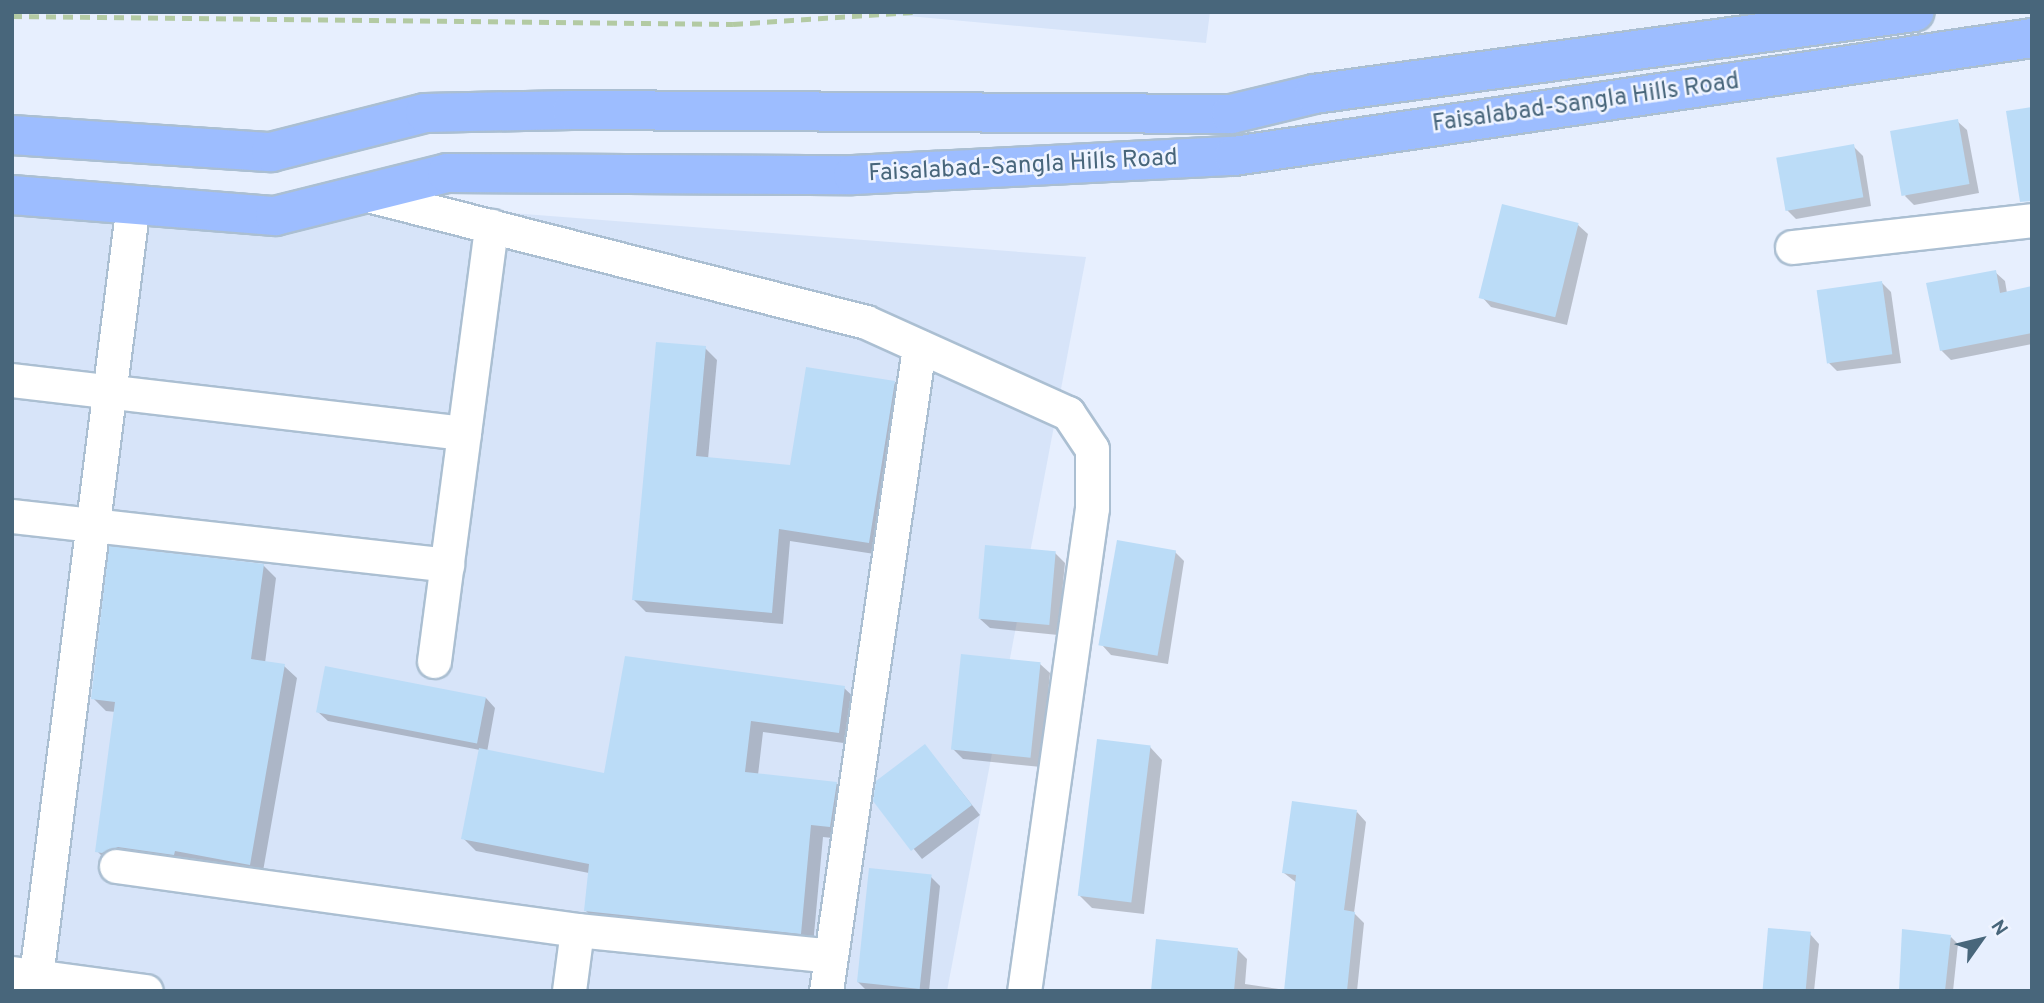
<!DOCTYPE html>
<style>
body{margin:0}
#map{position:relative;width:2044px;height:1003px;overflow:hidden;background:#e7effe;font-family:Overpass,sans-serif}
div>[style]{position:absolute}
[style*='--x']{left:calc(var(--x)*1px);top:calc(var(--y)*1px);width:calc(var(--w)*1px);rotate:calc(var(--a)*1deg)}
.residential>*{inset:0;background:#d7e4f9}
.shadow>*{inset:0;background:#0003}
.building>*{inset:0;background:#bbdcf7;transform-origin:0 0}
.roads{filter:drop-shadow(2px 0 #abbfd2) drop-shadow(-2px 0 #abbfd2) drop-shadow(0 2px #abbfd2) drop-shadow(0 -2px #abbfd2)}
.minor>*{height:33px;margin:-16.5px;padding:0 16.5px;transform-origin:16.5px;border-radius:16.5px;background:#fff}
.major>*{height:38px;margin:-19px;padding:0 19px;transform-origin:19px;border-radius:19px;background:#9dbdff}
.rail>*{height:5px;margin-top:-2.5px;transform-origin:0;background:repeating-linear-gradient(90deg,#b3caa3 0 10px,transparent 0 17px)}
span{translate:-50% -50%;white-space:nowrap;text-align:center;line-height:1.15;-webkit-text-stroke:5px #eff4ff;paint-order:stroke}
.street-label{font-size:24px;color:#48667b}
.frame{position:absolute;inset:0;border:14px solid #48667b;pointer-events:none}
.north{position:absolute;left:1946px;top:905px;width:70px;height:70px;-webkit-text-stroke:5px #eff4ff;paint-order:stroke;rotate:56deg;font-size:19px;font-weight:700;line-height:28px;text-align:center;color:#48667b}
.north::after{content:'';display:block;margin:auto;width:24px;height:32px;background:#48667b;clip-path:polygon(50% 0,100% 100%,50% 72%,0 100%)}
</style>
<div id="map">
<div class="residential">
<div style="clip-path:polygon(864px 12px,1210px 12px,1206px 43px)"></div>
<div style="clip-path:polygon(12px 175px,1086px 257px,947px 991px,12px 991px)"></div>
</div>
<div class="shadow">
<div style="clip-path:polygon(1957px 121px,1967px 130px,1979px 193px,1914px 205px,1905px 196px)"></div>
<div style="clip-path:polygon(1853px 146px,1863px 156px,1871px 206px,1796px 219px,1786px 209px)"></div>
<div style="clip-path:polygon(1578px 225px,1588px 234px,1567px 325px,1491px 307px,1482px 297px)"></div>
<div style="clip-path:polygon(1995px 272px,2005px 281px,2007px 293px,2032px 287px,2032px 344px,1951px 360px,1941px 350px)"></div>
<div style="clip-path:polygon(1882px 283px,1891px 292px,1901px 363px,1837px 371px,1827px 361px)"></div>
<div style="clip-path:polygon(705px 348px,717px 360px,708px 459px,792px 467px,894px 383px,906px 395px,881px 555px,790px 541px,783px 624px,646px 612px,634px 600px)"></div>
<div style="clip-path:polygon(1175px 552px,1184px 561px,1168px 664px,1111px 655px,1102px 645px)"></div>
<div style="clip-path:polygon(1055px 553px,1065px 563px,1058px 635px,990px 628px,980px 619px)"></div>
<div style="clip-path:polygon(263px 565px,276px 578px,265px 663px,284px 666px,297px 678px,262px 877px,110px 864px,97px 851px,116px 712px,106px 711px,93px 698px)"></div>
<div style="clip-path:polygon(626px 658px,844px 688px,857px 700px,851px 744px,763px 732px,758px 775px,836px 783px,848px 796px,842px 839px,823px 837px,813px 945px,598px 923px,586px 911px,589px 873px,476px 851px,463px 838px,480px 750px,328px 721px,318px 712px,486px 698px,495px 708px,487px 752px,605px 775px)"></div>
<div style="clip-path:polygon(1040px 664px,1050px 673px,1041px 767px,963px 759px,953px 749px)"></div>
<div style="clip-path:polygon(925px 746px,980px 815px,922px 859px,875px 801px)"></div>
<div style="clip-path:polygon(1150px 747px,1162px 760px,1144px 914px,1092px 908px,1079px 895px)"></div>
<div style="clip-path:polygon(1357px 812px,1366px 822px,1354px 913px,1364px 923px,1357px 991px,1153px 991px,1238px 950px,1247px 959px,1245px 984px,1286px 990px,1297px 883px,1284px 873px)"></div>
<div style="clip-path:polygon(931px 877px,940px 886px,929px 991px,867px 991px,858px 982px)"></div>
<div style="clip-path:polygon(1810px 934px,1819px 944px,1814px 991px,1763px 991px)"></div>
<div style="clip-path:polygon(1951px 937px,1958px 944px,1953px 991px,1899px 991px)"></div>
</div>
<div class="building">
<div style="clip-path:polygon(2032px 107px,2032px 201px,2020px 202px,2006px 111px)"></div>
<div style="left:1958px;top:119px;width:66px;height:69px;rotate:80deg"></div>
<div style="left:1854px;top:144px;width:54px;height:79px;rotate:80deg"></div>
<div style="left:1502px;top:204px;width:79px;height:97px;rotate:14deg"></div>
<div style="clip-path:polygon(1996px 270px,2000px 293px,2032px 286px,2032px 333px,1940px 351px,1926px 283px)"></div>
<div style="left:1882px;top:281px;width:74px;height:66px;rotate:82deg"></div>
<div style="clip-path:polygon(656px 342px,706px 346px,696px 456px,790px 465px,806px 367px,895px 381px,869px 543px,779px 529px,772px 613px,632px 600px)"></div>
<div style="left:1117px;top:540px;width:60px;height:107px;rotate:10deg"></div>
<div style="left:985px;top:545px;width:71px;height:74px;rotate:5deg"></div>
<div style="clip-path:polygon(109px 546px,264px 564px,251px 659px,285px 664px,250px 865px,175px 851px,174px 855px,118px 847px,102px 853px,95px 852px,115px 702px,91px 699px)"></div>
<div style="left:961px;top:654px;width:80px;height:96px;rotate:6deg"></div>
<div style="clip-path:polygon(625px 656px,845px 686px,839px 733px,751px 721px,745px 772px,837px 782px,830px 827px,811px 825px,801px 934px,584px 911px,589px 864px,461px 839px,479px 748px,604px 773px)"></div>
<div style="left:325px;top:666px;width:164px;height:47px;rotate:11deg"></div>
<div style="left:1097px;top:739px;width:54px;height:158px;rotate:7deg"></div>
<div style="clip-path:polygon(925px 744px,972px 805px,911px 851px,873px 801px,876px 781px)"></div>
<div style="clip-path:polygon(1292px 801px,1357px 810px,1344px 910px,1355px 912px,1347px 991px,1284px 991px,1296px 875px,1282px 873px)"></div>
<div style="left:869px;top:868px;width:63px;height:115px;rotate:6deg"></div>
<div style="left:1768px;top:928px;width:43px;height:63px;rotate:5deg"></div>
<div style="clip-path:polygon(1902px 929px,1951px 935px,1945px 991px,1899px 991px)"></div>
<div style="clip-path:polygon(1156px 939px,1238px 948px,1234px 991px,1151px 991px)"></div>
</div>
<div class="roads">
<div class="minor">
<div style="--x:364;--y:194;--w:518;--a:14.3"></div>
<div style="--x:866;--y:322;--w:222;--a:24.3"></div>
<div style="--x:1068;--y:413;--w:43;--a:56.3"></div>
<div style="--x:1092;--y:449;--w:59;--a:90"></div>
<div style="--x:1092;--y:508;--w:488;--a:98"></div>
<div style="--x:1792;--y:247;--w:242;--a:-6.4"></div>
<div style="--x:12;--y:380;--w:455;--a:6.7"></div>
<div style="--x:12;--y:516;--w:438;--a:6.4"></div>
<div style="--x:434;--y:661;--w:439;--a:-82.5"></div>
<div style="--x:116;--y:866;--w:465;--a:7.9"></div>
<div style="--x:577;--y:930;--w:62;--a:97.5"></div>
<div style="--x:577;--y:930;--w:255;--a:5.8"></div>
<div style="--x:12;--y:973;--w:135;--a:7.7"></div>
<div style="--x:36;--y:976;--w:778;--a:-82.84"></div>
<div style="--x:826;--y:991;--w:651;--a:-81.78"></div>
</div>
<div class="major">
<div style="--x:12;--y:135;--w:260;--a:3.8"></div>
<div style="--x:271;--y:152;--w:159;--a:-14.2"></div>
<div style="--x:425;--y:113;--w:147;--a:-1.2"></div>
<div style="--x:572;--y:110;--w:659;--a:0.35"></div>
<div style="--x:1231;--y:114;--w:85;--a:-13.5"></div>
<div style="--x:1314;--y:94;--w:606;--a:-7.78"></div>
<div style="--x:12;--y:195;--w:264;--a:4.6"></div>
<div style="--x:275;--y:216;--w:177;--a:-14"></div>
<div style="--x:447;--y:173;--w:406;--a:0.3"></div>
<div style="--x:853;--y:175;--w:381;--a:-2.9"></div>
<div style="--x:1234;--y:156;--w:807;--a:-8.41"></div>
</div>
</div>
<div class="rail">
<div style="--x:12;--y:16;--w:721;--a:0.64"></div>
<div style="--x:733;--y:24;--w:180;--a:-3.8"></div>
</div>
<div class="street-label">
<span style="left:1586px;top:104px;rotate:-8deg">Faisalabad-Sangla Hills Road</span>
<span style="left:1023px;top:167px;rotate:-3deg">Faisalabad-Sangla Hills Road</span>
</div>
<div class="frame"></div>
<div class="north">N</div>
</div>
